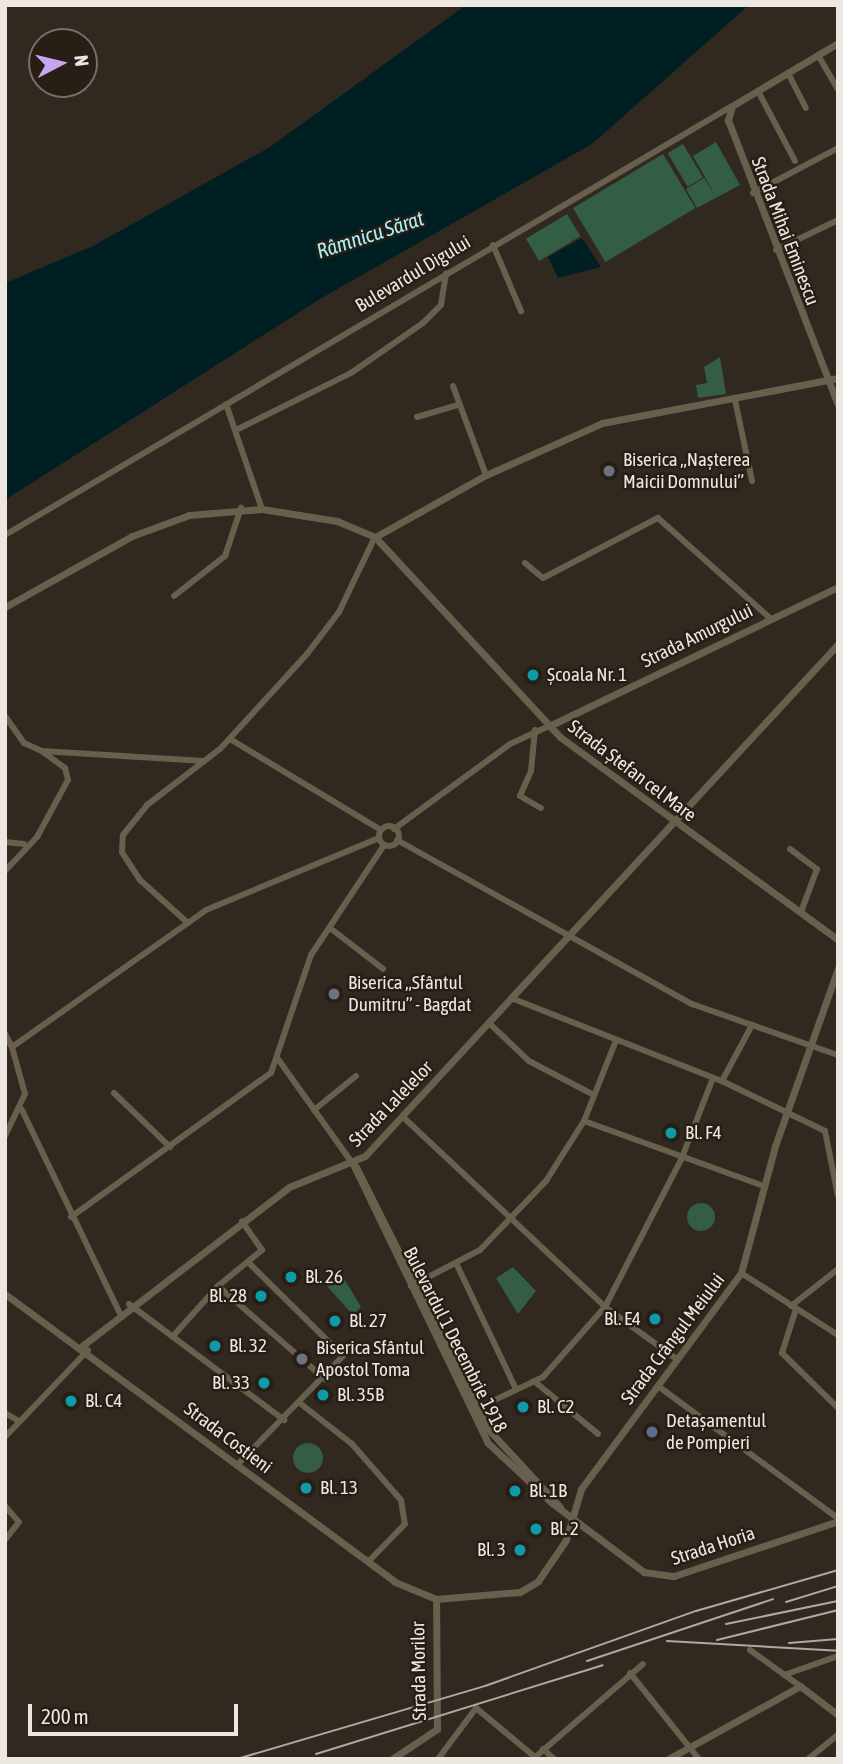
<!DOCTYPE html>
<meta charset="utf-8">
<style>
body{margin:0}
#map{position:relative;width:843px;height:1764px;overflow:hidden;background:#31281f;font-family:"Asap Condensed",sans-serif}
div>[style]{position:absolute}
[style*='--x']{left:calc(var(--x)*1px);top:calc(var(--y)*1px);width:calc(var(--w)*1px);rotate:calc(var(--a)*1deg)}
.green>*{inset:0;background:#335d45;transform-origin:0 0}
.round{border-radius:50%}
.water>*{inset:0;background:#001f22}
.minor>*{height:6px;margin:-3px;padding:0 3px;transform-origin:3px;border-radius:3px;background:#685f4d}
.minor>.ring{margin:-3px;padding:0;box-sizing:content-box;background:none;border:6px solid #685f4d;border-radius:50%}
.tertiary>*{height:7px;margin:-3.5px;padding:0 3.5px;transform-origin:3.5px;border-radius:3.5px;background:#685f4d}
.rail>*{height:2px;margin:-1px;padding:0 1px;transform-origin:1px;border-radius:1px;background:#b0a9a2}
.dots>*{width:19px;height:19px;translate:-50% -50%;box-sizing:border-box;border:4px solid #271e15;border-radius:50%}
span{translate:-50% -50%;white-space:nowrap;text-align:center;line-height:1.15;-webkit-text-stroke:5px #271e15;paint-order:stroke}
.street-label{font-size:19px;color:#ede7e1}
.poi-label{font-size:19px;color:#ede7e1}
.left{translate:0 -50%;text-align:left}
.right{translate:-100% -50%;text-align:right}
.water-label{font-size:21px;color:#a4f2fa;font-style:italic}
.frame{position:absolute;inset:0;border:7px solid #ede7e1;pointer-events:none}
.north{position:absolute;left:28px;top:28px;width:70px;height:70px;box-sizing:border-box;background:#271e15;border:2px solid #766e67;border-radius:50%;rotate:83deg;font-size:19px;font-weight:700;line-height:28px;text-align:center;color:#ede7e1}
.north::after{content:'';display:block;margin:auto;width:24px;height:32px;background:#c6a6f0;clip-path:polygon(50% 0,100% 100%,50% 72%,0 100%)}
.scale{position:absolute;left:28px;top:1704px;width:210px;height:32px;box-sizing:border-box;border:4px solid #ede7e1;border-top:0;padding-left:9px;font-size:21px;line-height:24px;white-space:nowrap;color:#ede7e1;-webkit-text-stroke:5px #271e15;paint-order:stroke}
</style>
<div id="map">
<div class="green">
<div style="clip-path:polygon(716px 142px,740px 185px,697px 208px,686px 189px,704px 178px,716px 197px,693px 156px)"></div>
<div style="left:683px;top:144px;width:39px;height:18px;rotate:59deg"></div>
<div style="left:663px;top:154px;width:63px;height:105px;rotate:59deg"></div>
<div style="left:567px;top:214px;width:26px;height:48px;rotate:59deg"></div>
<div style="clip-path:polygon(720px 357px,726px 394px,698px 398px,696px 385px,707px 383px,704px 367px)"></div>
<div class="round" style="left:687px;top:1203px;width:28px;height:28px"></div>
<div style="clip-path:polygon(513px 1267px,536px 1291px,518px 1314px,496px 1278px)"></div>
<div style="clip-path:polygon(342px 1275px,361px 1307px,353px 1315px,324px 1283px)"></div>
<div class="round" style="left:293px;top:1443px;width:30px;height:30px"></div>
</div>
<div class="water">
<div style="clip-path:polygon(466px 5px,749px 5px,592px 144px,320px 299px,5px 500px,5px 283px,93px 246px,270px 147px)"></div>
<div style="clip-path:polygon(582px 238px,601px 267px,558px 278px,548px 257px)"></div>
</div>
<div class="minor">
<div style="--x:818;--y:55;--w:39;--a:60"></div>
<div style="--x:788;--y:73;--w:39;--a:63"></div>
<div style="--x:758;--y:91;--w:79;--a:62.1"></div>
<div style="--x:753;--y:193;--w:96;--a:-27.9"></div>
<div style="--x:493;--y:245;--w:72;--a:67"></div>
<div style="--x:776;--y:250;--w:69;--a:-25.8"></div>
<div style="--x:453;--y:386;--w:95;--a:69.7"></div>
<div style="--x:735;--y:400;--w:83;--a:78.1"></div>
<div style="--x:226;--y:404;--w:111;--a:71.1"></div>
<div style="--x:417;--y:417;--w:43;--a:-16.3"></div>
<div style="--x:236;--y:430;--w:128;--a:-26.4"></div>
<div style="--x:351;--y:373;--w:88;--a:-34.8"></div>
<div style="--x:423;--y:323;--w:25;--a:-45"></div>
<div style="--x:441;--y:305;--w:32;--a:-81"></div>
<div style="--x:5;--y:535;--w:844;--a:-30.54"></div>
<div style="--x:525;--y:563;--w:23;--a:40"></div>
<div style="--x:543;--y:578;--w:130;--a:-27.6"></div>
<div style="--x:658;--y:518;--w:150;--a:41.8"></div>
<div style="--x:174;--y:596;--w:65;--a:-38.1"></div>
<div style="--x:225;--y:556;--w:51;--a:-71.6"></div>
<div style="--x:5;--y:716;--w:33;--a:55"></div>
<div style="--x:24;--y:743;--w:20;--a:24"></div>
<div style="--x:42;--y:751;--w:162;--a:3.5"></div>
<div style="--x:535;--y:730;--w:41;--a:95.6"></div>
<div style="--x:531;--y:771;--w:27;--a:114"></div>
<div style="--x:520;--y:796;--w:24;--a:30"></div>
<div style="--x:230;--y:739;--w:176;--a:31.1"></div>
<div class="ring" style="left:379px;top:826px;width:14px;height:14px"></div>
<div style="--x:394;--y:829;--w:144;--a:-36.2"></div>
<div style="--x:510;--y:744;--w:43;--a:-24.8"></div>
<div style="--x:397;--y:840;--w:338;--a:29.1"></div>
<div style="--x:692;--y:1004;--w:155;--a:19.3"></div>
<div style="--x:5;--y:842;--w:19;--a:6"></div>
<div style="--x:790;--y:849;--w:34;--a:37"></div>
<div style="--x:817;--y:869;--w:46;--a:110.4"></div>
<div style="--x:5;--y:871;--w:47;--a:-46.7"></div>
<div style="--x:37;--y:837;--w:65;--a:-61.5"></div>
<div style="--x:68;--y:780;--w:12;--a:-104"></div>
<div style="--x:65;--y:768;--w:27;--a:-144"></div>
<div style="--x:188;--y:923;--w:64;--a:-138.1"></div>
<div style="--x:140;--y:880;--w:33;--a:-123"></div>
<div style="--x:122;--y:852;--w:17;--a:-87"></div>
<div style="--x:123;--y:835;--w:38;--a:-51"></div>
<div style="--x:147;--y:805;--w:92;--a:-37.5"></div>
<div style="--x:220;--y:749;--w:129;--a:-47.5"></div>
<div style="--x:307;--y:654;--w:53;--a:-52.7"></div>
<div style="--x:339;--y:612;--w:83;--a:-64.4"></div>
<div style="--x:330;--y:928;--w:67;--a:37.7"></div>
<div style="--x:511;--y:998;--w:227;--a:21.5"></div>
<div style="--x:722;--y:1081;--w:114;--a:25.9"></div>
<div style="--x:825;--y:1131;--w:66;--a:78.7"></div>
<div style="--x:489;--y:1023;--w:55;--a:43.5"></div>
<div style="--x:529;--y:1061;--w:73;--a:27.6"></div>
<div style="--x:5;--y:1034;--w:15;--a:62"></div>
<div style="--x:278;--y:1059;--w:129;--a:54.5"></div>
<div style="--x:722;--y:1081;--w:64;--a:-61.8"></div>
<div style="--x:114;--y:1093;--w:78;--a:44"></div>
<div style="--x:22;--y:1110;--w:224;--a:64.3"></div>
<div style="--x:314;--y:1110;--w:54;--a:-39"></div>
<div style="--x:403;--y:1117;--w:277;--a:43.2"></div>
<div style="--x:605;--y:1307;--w:90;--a:36"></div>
<div style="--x:584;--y:1121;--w:191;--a:19.9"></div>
<div style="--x:5;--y:1136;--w:47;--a:-64.5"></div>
<div style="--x:25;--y:1094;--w:49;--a:-105.5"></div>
<div style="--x:12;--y:1047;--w:237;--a:-35.2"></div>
<div style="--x:206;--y:910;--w:187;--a:-22.6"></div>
<div style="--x:71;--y:1217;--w:246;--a:-35.8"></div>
<div style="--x:271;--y:1073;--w:125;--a:-71.3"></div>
<div style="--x:311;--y:955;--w:132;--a:-56.4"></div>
<div style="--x:457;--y:1265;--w:137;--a:64.6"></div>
<div style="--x:741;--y:1273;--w:115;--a:32.6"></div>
<div style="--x:218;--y:1286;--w:142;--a:41"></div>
<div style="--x:411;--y:1286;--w:78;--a:-27.6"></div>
<div style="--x:480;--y:1250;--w:95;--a:-46.3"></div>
<div style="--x:546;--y:1181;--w:71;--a:-57.7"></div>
<div style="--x:584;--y:1121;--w:84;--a:-68.3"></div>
<div style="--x:129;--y:1304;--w:194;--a:36.8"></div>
<div style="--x:791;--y:1306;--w:60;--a:-38.2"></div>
<div style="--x:796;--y:1309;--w:46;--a:107.7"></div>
<div style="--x:782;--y:1353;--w:78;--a:44.5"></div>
<div style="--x:173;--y:1336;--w:67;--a:-48"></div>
<div style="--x:218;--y:1286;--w:57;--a:-39.3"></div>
<div style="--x:262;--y:1250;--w:35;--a:-125"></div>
<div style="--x:534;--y:1381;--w:83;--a:39.6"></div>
<div style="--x:658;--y:1386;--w:223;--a:36.3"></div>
<div style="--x:301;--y:1404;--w:65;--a:38.1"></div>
<div style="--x:352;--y:1444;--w:74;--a:48.8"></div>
<div style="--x:401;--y:1500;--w:24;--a:81"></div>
<div style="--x:405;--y:1524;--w:52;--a:134.2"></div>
<div style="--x:476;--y:1409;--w:74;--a:-25.5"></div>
<div style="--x:543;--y:1377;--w:94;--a:-48.5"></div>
<div style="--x:605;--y:1307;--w:165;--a:-62.7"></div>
<div style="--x:681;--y:1160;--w:88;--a:-68.7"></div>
<div style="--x:5;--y:1413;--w:16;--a:30"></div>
<div style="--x:5;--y:1437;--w:120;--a:-46.3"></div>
<div style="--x:237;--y:1465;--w:152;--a:-45.8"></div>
<div style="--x:343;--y:1356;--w:134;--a:-135.3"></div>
<div style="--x:5;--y:1506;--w:21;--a:49"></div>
<div style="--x:19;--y:1522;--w:23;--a:128"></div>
<div style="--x:750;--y:1650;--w:62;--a:35.8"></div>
<div style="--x:630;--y:1673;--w:110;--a:51.3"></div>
<div style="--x:784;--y:1675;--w:57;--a:-19.4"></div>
<div style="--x:543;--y:1749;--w:15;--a:42"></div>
<div style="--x:438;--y:1759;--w:64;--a:-53.3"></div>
<div style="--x:476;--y:1708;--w:77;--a:39.7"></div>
<div style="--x:533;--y:1759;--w:145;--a:-40.8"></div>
<div style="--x:808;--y:1759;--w:38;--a:-39"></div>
</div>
<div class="tertiary">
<div style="--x:838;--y:43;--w:123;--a:149.3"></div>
<div style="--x:732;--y:106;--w:15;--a:106"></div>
<div style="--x:728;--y:120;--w:305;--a:68.9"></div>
<div style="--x:375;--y:537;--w:127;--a:-29.2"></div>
<div style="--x:486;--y:475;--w:127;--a:-24.1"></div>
<div style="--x:602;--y:423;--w:240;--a:-10.8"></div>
<div style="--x:5;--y:607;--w:145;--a:-29.2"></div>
<div style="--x:132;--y:536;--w:61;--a:-20.2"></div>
<div style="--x:189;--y:515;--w:73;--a:-4.7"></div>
<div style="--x:262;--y:509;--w:76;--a:9.1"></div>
<div style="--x:337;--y:521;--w:41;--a:22.8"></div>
<div style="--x:375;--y:537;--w:272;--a:47.2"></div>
<div style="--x:560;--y:737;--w:344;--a:36.1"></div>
<div style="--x:549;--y:726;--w:321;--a:-25.7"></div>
<div style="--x:353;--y:1164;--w:310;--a:64.2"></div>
<div style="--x:488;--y:1443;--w:88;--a:43.2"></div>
<div style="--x:552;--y:1503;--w:115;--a:36.9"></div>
<div style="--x:644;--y:1572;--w:30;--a:8"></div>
<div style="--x:674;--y:1576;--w:173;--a:-18.5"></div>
<div style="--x:356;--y:1167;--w:293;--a:63.3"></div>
<div style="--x:488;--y:1429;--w:106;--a:47.3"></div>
<div style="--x:5;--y:1294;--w:485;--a:36.4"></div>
<div style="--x:395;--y:1582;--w:44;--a:22.5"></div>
<div style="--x:436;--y:1599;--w:84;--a:-4.8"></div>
<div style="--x:520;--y:1592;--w:21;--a:-31"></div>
<div style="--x:538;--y:1581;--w:50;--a:-55.7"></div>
<div style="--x:566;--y:1540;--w:53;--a:-73.6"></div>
<div style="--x:581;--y:1489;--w:269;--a:-53.5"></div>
<div style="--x:741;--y:1273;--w:131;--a:-75"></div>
<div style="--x:775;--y:1146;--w:189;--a:-70.5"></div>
<div style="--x:82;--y:1346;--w:261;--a:-37.5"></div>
<div style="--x:289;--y:1187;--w:82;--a:-22.2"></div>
<div style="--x:365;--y:1156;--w:697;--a:-47.27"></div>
<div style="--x:392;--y:1759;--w:54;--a:-33.7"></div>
<div style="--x:437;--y:1729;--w:130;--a:-90.4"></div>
<div style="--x:668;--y:1759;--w:151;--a:-28.9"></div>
<div style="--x:800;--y:1686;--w:48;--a:37.3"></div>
</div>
<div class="rail">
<div style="--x:786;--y:1602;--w:54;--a:-17.1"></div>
<div style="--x:726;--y:1624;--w:114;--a:-11.6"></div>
<div style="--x:717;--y:1640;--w:125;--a:-13.9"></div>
<div style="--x:667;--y:1641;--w:171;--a:3.3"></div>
<div style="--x:789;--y:1643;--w:49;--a:-4.7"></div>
<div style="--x:587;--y:1661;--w:196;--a:-18.4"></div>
<div style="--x:316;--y:1754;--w:300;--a:-17.2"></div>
<div style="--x:237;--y:1759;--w:259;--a:-16.4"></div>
<div style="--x:485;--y:1686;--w:224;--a:-19.6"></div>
<div style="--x:696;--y:1611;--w:148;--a:-16.1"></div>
</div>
<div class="dots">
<div style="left:609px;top:471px;background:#6b7280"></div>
<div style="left:533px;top:675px;background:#0f9aa8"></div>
<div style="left:334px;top:994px;background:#6b7280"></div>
<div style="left:671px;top:1133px;background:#0f9aa8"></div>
<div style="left:291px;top:1277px;background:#0f9aa8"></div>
<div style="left:261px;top:1296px;background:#0f9aa8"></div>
<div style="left:655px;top:1319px;background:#0f9aa8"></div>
<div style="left:335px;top:1321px;background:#0f9aa8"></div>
<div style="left:215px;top:1346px;background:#0f9aa8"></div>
<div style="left:302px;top:1359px;background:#6b7280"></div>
<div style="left:264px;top:1383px;background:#0f9aa8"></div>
<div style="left:323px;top:1395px;background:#0f9aa8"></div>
<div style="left:71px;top:1401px;background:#0f9aa8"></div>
<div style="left:523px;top:1407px;background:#0f9aa8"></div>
<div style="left:652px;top:1432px;background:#5c6f8a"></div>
<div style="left:306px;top:1488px;background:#0f9aa8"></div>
<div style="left:515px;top:1491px;background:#0f9aa8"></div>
<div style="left:536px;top:1529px;background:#0f9aa8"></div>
<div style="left:520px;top:1550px;background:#0f9aa8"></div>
</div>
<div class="street-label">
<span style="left:785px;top:231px;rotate:69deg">Strada Mihai Eminescu</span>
<span style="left:413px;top:274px;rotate:-31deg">Bulevardul Digului</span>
<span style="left:697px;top:636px;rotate:-26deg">Strada Amurgului</span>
<span style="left:632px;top:771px;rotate:37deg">Strada Ștefan cel Mare</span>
<span style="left:391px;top:1104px;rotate:-46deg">Strada Lalelelor</span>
<span style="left:673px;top:1339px;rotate:-53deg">Strada Crângul Meiului</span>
<span style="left:455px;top:1340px;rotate:63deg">Bulevardul 1 Decembrie 1918</span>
<span style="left:228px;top:1438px;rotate:37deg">Strada Costieni</span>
<span style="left:713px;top:1546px;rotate:-18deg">Strada Horia</span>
<span style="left:419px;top:1671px;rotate:-91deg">Strada Morilor</span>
</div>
<div class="poi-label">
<span class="left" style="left:623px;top:471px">Biserica „Nașterea<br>Maicii Domnului”</span>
<span class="left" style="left:547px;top:675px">Școala Nr. 1</span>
<span class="left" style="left:348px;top:994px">Biserica „Sfântul<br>Dumitru” - Bagdat</span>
<span class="left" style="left:685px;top:1133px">Bl. F4</span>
<span class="left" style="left:305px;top:1277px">Bl. 26</span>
<span class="right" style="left:247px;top:1296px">Bl. 28</span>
<span class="right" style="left:641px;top:1319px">Bl. E4</span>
<span class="left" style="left:349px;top:1321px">Bl. 27</span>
<span class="left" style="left:229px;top:1346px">Bl. 32</span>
<span class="left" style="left:316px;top:1359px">Biserica Sfântul<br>Apostol Toma</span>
<span class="right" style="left:250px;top:1383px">Bl. 33</span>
<span class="left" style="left:337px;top:1395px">Bl. 35B</span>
<span class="left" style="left:85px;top:1401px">Bl. C4</span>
<span class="left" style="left:537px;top:1407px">Bl. C2</span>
<span class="left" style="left:666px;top:1432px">Detașamentul<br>de Pompieri</span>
<span class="left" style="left:320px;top:1488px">Bl. 13</span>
<span class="left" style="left:529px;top:1491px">Bl. 1B</span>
<span class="left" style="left:550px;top:1529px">Bl. 2</span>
<span class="right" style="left:506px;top:1550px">Bl. 3</span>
</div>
<div class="water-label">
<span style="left:370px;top:234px;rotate:-18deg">Râmnicu Sărat</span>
</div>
<div class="frame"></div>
<div class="north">N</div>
<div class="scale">200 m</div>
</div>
